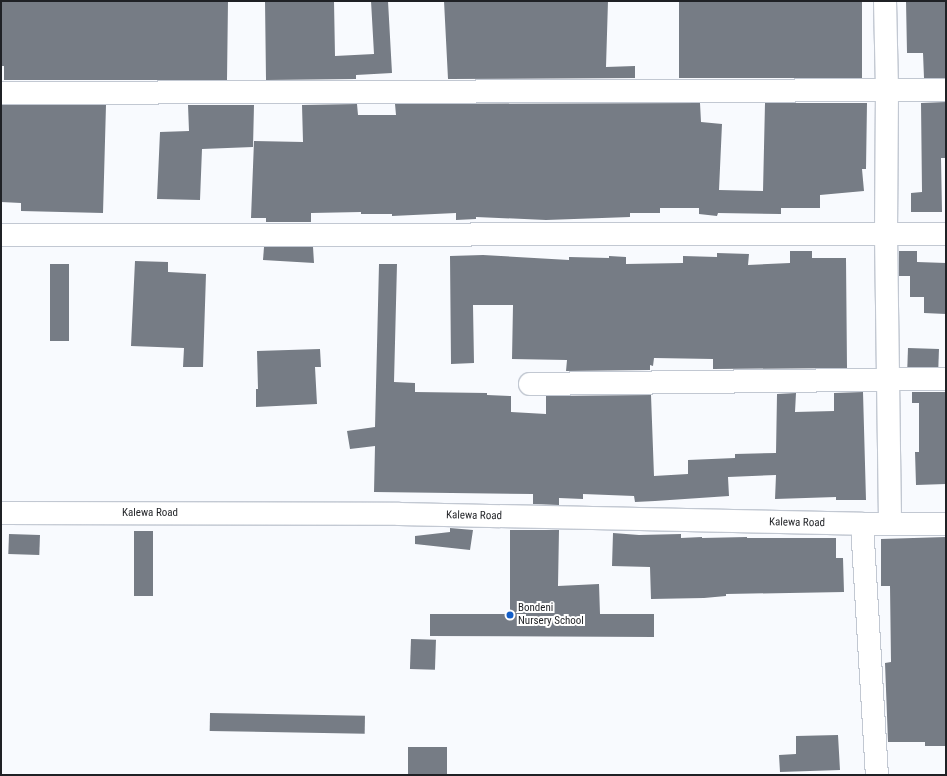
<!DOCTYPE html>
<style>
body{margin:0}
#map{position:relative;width:947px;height:776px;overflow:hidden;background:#f8fafe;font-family:"Roboto Condensed",sans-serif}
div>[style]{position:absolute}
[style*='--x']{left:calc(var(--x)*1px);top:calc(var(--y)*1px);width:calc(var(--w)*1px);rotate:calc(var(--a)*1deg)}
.building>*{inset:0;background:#767c85;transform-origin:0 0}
.roads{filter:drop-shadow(1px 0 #c2c8d2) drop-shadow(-1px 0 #c2c8d2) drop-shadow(0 1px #c2c8d2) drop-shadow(0 -1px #c2c8d2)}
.street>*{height:22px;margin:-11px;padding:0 11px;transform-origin:11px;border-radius:11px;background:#fff}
.dots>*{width:11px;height:11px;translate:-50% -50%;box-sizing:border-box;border:2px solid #fff;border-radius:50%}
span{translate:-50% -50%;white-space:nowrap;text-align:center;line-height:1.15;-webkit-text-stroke:4px #fff;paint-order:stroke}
.street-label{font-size:11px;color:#1f2125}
.poi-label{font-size:11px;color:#1f2125}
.left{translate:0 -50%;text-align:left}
.frame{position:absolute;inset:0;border:2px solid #1f2125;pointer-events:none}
</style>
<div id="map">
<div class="building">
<div style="clip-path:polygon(1px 1px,228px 1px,227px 80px,4px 80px,4px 66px,1px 66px)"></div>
<div style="clip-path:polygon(265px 1px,334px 1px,335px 56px,374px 54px,371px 1px,388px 1px,392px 73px,356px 75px,356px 79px,266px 80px)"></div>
<div style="clip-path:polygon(444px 1px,608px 1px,606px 67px,635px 66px,635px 78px,448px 79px)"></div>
<div style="left:679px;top:1px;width:183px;height:77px"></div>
<div style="clip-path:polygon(906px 1px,946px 1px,946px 78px,924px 78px,923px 53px,907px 53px)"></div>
<div style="clip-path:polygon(946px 102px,946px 158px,941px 158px,942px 212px,911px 212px,911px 193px,922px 192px,921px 103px)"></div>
<div style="clip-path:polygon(700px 103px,701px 122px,722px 124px,719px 190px,763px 191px,765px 103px,867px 103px,866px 169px,862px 169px,864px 191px,820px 195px,820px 208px,781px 208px,781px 214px,718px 213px,717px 216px,699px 214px,699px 208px,660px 208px,660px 213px,630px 213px,630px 217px,546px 220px,476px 217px,476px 219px,456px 220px,456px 213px,392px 216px,392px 214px,361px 214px,361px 212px,311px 213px,311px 222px,266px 222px,266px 218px,251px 218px,254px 141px,303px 142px,302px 105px,357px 104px,358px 115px,396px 115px,395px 104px)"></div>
<div style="clip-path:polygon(1px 105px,106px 105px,103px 213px,21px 211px,21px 203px,1px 202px)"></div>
<div style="clip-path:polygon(188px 105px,254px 105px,253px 147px,202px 149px,200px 200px,157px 199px,160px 132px,189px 131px)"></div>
<div style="clip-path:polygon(264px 247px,313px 247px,314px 263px,263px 260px)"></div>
<div style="clip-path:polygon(790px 251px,812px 251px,812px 258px,846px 258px,847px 368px,713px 369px,713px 359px,654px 358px,653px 366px,650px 365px,650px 370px,566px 371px,567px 360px,512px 359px,513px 305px,473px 305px,474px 363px,451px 364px,450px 256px,483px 255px,569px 260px,569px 257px,609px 258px,609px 256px,626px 257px,626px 264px,683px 263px,683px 256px,717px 257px,717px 253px,749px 254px,748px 265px,790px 263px)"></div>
<div style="clip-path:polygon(899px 251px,917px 251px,917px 262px,946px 263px,946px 314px,924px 313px,924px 297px,910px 297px,910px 276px,899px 276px)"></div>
<div style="clip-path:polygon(135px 261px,168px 262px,168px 272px,206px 274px,203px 367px,183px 367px,184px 348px,131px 346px)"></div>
<div style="left:50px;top:264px;width:19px;height:77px"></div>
<div style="clip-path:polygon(379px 264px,397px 264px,394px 382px,415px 383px,415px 392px,487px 393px,487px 395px,511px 396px,511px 412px,546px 414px,546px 396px,651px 395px,654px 476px,688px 474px,688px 460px,735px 458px,735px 454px,776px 453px,777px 394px,796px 393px,795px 412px,834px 411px,834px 393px,863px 392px,866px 500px,836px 500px,836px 497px,775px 499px,776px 475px,728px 477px,729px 496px,655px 501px,635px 502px,634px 496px,583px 494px,583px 499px,559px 498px,559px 505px,533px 504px,533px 494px,374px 492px,375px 446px,350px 449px,347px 431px,375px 427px)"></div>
<div style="left:908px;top:348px;width:31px;height:19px;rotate:2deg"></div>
<div style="clip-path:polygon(320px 349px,321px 367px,315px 367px,317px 404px,256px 407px,256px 389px,258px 389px,257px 351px)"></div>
<div style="clip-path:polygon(912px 392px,946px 392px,946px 484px,916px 485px,915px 452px,919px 452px,919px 403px,912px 403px)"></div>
<div style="clip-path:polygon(450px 528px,473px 530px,470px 550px,415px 544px,415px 536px,450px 532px)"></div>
<div style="clip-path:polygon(510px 530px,559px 530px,558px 586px,599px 584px,600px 614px,654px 614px,654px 637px,430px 636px,430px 614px,510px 614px)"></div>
<div style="left:134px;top:531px;width:19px;height:65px"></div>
<div style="clip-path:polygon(613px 533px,639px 535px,681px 534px,681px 538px,702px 537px,702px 538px,747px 537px,747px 538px,836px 538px,836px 558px,843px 558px,844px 592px,726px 594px,726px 596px,704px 598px,651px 599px,650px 567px,612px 566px)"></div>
<div style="left:9px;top:534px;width:31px;height:20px;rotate:2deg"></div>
<div style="clip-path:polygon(946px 537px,946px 746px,925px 746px,925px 742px,888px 742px,885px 663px,891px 662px,890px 586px,881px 586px,881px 539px)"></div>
<div style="left:411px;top:639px;width:25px;height:30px;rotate:2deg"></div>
<div style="left:210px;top:713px;width:155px;height:18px;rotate:1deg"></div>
<div style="clip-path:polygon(838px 735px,840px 770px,780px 772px,779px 755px,796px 754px,796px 736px)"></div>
<div style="left:447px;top:747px;width:28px;height:39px;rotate:90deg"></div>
</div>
<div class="roads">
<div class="street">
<div style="--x:885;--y:1;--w:89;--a:88.7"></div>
<div style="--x:887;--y:90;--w:144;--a:90.4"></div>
<div style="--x:886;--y:234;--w:290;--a:89.2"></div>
<div style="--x:1;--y:93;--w:945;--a:-0.18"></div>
<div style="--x:1;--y:235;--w:945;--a:-0.06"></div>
<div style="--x:530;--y:384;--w:416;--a:-0.7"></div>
<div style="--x:1;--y:513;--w:398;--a:0.1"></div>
<div style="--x:399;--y:514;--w:463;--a:1.2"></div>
<div style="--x:862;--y:524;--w:84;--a:0"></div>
<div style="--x:862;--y:524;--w:251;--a:86.6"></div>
</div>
</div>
<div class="dots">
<div style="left:510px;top:615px;background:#135ec8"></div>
</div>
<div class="street-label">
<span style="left:150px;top:513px">Kalewa Road</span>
<span style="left:474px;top:516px;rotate:1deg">Kalewa Road</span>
<span style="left:797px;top:523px;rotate:1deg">Kalewa Road</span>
</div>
<div class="poi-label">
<span class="left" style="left:518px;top:615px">Bondeni<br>Nursery School</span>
</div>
<div class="frame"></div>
</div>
